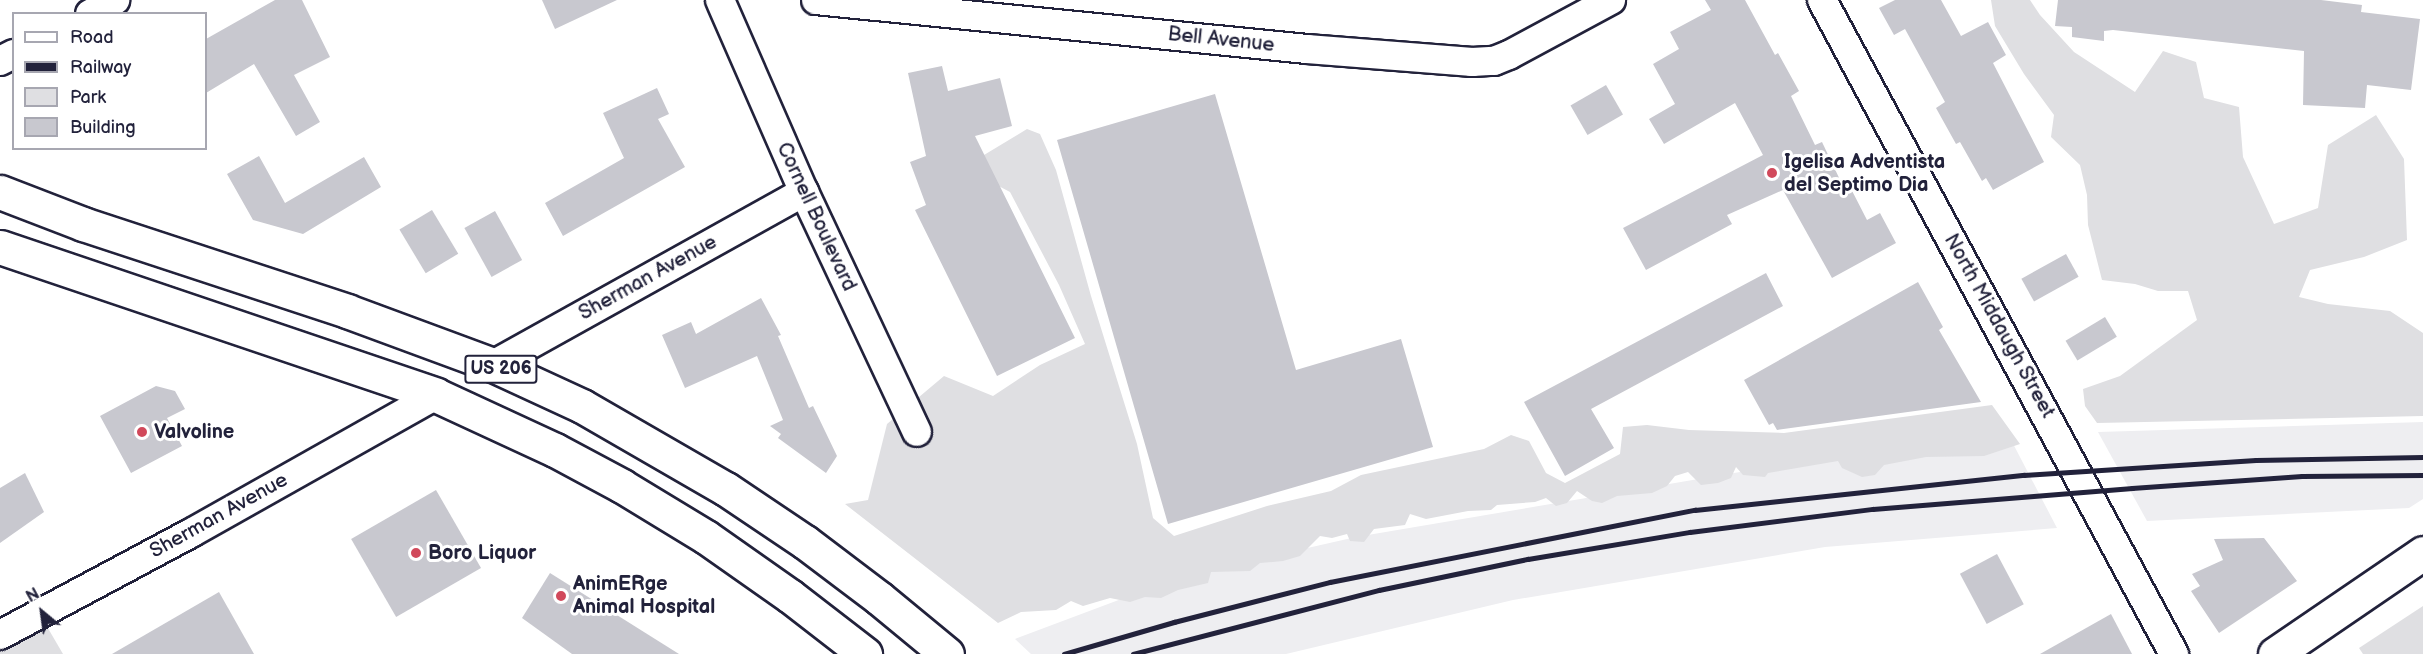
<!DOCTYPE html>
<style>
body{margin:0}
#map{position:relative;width:2423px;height:654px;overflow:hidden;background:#fff;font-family:"Balsamiq Sans",sans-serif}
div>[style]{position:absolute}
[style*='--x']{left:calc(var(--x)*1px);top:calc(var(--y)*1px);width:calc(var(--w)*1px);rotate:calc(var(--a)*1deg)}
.built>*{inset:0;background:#eeeef1}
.green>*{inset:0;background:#dfdfe2}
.building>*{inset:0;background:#c8c8cf;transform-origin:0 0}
.roads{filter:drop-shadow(2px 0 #22223b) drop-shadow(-2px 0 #22223b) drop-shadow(0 2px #22223b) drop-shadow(0 -2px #22223b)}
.minor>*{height:28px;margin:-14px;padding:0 14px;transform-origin:14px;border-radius:14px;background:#fff}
.tertiary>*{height:33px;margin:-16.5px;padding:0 16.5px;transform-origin:16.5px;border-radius:16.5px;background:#fff}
.trunk>*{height:33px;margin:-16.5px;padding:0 16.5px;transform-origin:16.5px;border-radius:16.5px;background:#fff}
.rail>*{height:4.5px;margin:-2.25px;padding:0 2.25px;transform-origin:2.25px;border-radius:2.25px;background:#22223b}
.dots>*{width:16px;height:16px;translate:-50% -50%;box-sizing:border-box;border:3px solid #fff;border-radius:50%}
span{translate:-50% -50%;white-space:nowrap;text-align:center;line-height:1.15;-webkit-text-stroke:6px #fff;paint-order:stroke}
.shield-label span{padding:2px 4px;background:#fff;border:2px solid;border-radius:4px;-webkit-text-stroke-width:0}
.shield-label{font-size:18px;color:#22223b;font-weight:700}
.street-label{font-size:20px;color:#22223b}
.poi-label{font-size:20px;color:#22223b;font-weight:700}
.left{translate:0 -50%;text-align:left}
.legend{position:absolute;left:12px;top:12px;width:195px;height:138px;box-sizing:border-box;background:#fff;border:2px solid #a7a7b1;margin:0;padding:8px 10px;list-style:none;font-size:18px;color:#22223b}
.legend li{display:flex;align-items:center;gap:12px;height:30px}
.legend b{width:30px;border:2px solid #a7a7b1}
.north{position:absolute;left:12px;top:582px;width:60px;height:60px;-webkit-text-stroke:4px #fff;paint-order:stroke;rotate:331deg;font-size:16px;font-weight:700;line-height:24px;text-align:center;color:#22223b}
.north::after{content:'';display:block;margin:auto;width:21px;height:27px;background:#22223b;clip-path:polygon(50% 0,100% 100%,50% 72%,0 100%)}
</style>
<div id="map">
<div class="built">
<div style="clip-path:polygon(2423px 422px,2423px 499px,2409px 508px,2147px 521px,2098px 432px)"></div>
<div style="clip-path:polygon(2008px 434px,2057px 528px,1825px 547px,1513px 600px,1286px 654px,1031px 654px,1015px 639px,1180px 577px,1356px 537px,1788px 464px)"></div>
</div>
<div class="green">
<div style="clip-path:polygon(1991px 0,2030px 0,2040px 15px,2074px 52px,2135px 92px,2163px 51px,2196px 62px,2204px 98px,2239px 107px,2243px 157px,2274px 224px,2318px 208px,2328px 145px,2376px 115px,2404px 159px,2407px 240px,2364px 257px,2310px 270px,2299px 297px,2328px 304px,2390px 311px,2423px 333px,2423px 416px,2097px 423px,2085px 406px,2083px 389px,2120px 376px,2197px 320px,2188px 291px,2158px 291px,2135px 284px,2102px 280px,2088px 225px,2087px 195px,2080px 165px,2051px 137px,2054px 115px,2024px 74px,1995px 26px)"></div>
<div style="clip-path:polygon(1027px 129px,1040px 134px,1056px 170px,1091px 296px,1137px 444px,1153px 518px,1174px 536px,1267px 506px,1331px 491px,1361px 475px,1484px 449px,1511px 435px,1529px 441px,1546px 473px,1565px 483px,1620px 454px,1623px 427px,1647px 425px,1689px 430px,1784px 433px,1992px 405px,2020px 444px,1984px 456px,1926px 457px,1884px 465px,1875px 475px,1862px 477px,1842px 468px,1838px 461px,1768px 473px,1765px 477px,1743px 475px,1736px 467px,1731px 478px,1718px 483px,1701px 485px,1688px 472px,1675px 476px,1667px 486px,1652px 493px,1617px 496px,1602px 503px,1592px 501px,1577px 491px,1567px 503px,1556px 506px,1546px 498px,1535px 502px,1497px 505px,1491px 510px,1468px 511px,1426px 519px,1410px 514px,1405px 525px,1374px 529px,1364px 542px,1350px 541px,1347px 534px,1332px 538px,1320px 536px,1300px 556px,1283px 561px,1260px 563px,1250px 571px,1211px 572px,1208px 583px,1178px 590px,1161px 598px,1145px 597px,1130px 602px,1110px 598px,1083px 606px,1071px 601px,1056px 610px,1021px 612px,998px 623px,845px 504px,868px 500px,887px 424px,944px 376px,993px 396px,1040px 365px,1085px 344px,1059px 285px,1010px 192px,970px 171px,984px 155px)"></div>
<div style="clip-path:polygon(2423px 606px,2423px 654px,2363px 654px,2359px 648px)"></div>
<div style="clip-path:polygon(42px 618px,63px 654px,0 654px,0 640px)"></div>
</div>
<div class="building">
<div style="clip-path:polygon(275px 0,302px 0,330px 57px,294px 75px,320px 122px,296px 136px,254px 64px,206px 93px,206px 39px)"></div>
<div style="clip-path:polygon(542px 0,617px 0,555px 29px)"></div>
<div style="clip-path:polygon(1705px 0,1745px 0,1775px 55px,1778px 53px,1799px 91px,1791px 96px,1815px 145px,1822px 142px,1842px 184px,1847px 181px,1867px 220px,1880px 213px,1896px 243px,1832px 278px,1783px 190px,1727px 215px,1732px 224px,1646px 270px,1623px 228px,1763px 155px,1735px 103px,1664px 144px,1649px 119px,1675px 104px,1653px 64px,1679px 49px,1670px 32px,1711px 10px)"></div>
<div style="clip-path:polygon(1895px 0,1941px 0,1961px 36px,1988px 22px,2006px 55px,1993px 63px,2044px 162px,1993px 190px,1986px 178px,1982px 181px,1960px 142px,1956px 144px,1936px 108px,1945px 102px,1905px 29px,1894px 35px,1879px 8px)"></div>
<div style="clip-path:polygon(2058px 0,2321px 0,2362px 5px,2361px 12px,2420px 19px,2411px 90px,2367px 85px,2365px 108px,2303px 105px,2304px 51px,2113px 30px,2104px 31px,2104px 41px,2072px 37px,2072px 27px,2055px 26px)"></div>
<div style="clip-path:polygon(942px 66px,948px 91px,1000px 78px,1012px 126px,975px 136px,1075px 338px,997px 376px,915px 210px,926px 205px,910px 162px,926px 156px,908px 73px)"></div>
<div style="left:1606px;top:85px;width:34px;height:41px;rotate:60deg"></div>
<div style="clip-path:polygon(657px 88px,669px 114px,658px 119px,685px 167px,563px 236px,545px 203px,624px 158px,603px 113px)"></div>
<div style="clip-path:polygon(1215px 94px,1296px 370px,1401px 339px,1433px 447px,1168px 524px,1057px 140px)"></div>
<div style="clip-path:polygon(259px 156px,285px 203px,364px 157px,381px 187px,303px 234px,253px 220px,227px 174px)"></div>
<div style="left:432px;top:210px;width:51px;height:38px;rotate:59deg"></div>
<div style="left:495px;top:211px;width:56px;height:35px;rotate:61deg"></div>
<div style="left:2066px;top:254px;width:26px;height:51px;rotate:61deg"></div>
<div style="clip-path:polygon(1766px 273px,1783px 306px,1591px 409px,1614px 448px,1565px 476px,1524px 402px)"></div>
<div style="clip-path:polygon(1918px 282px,1943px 327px,1939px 330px,1981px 402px,1777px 430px,1773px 423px,1769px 425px,1744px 380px)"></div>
<div style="clip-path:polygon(761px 298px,781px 335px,778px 336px,809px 408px,813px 406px,837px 456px,826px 473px,778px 438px,781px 434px,770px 426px,783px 420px,757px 356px,685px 388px,662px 335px,691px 322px,696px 334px)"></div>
<div style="left:2105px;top:317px;width:23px;height:46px;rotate:59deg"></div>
<div style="clip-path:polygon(156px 386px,175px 391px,185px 409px,167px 418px,182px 446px,131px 473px,100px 416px)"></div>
<div style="clip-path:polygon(25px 473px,44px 512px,0 543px,0 488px)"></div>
<div style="left:436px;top:490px;width:90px;height:98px;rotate:60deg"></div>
<div style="clip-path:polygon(2264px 538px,2297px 581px,2219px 633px,2191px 591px,2200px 586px,2192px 574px,2223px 560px,2214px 539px)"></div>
<div style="left:1997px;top:554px;width:57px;height:42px;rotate:62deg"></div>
<div style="clip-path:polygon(550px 573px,679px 654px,572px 654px,522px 618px)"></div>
<div style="clip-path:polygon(219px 592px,254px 654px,112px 654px)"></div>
<div style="clip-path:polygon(2111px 614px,2132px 654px,2040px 654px)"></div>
</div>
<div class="roads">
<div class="minor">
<div style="--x:720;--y:0;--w:210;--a:66.4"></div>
<div style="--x:804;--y:192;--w:265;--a:64.8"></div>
<div style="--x:816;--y:0;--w:493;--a:5.7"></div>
<div style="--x:1307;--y:49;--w:166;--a:4.5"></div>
<div style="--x:1472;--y:62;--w:22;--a:-3"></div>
<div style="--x:1494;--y:61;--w:16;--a:-22"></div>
<div style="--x:1509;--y:55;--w:116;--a:-28.3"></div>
<div style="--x:1822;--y:0;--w:743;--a:61.71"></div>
<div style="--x:90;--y:14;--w:29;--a:-29"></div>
<div style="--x:0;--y:61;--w:16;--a:-27"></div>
<div style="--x:493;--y:365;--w:356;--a:-29.1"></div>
<div style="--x:0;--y:635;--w:217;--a:-28.1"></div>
<div style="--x:191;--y:533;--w:281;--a:-29.4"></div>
</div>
<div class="tertiary">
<div style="--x:2275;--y:654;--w:179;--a:-34.3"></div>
</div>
<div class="trunk">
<div style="--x:0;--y:192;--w:89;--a:21.1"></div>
<div style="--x:83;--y:224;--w:278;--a:18.2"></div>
<div style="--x:347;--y:311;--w:156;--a:20.3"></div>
<div style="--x:493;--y:365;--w:98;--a:24.7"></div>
<div style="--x:582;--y:406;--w:166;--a:30"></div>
<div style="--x:726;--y:489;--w:95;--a:33.9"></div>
<div style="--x:805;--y:542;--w:93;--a:37.1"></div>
<div style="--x:879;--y:598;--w:88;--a:39.5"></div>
<div style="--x:0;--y:247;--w:460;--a:18.7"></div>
<div style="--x:436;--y:395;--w:131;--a:24.8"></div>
<div style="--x:555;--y:450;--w:76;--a:28.2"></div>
<div style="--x:622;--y:486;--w:98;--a:31.3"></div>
<div style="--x:706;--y:537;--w:103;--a:35.1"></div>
<div style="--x:790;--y:596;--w:95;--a:37.7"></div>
</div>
</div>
<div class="rail">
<div style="--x:1064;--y:654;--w:115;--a:-16.2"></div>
<div style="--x:1174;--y:622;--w:161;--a:-14.4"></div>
<div style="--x:1330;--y:582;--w:372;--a:-11.2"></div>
<div style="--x:1695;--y:510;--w:331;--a:-6.1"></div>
<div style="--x:2024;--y:475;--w:232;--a:-3.7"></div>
<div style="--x:2256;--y:460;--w:167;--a:-1"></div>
<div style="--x:1133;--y:654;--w:254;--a:-14.6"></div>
<div style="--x:1379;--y:590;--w:152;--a:-11.8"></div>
<div style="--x:1528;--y:559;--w:164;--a:-9.5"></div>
<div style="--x:1690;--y:532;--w:184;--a:-7.2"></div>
<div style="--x:1873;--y:509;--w:260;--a:-4.6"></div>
<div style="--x:2132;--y:488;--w:170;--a:-4"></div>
<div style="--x:2302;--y:476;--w:121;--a:-0.5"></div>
</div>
<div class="dots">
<div style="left:1772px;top:173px;background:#d1495b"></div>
<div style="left:142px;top:432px;background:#d1495b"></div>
<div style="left:416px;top:553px;background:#d1495b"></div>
<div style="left:561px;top:596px;background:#d1495b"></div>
</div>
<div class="shield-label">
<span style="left:501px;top:369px">US 206</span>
</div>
<div class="street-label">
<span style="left:1221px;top:40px;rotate:6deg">Bell Avenue</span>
<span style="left:816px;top:217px;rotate:65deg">Cornell Boulevard</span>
<span style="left:648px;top:278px;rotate:-29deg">Sherman Avenue</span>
<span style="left:1999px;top:326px;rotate:61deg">North Middaugh Street</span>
<span style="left:219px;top:516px;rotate:-29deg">Sherman Avenue</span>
</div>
<div class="poi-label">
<span class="left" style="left:1784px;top:174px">Igelisa Adventista<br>del Septimo Dia</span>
<span class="left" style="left:154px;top:432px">Valvoline</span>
<span class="left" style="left:428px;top:553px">Boro Liquor</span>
<span class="left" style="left:573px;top:596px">AnimERge<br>Animal Hospital</span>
</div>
<ul class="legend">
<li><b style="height:8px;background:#fff"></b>Road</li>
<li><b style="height:8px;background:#22223b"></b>Railway</li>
<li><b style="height:16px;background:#dfdfe2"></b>Park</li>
<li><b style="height:16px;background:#c8c8cf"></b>Building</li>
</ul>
<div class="north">N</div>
</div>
